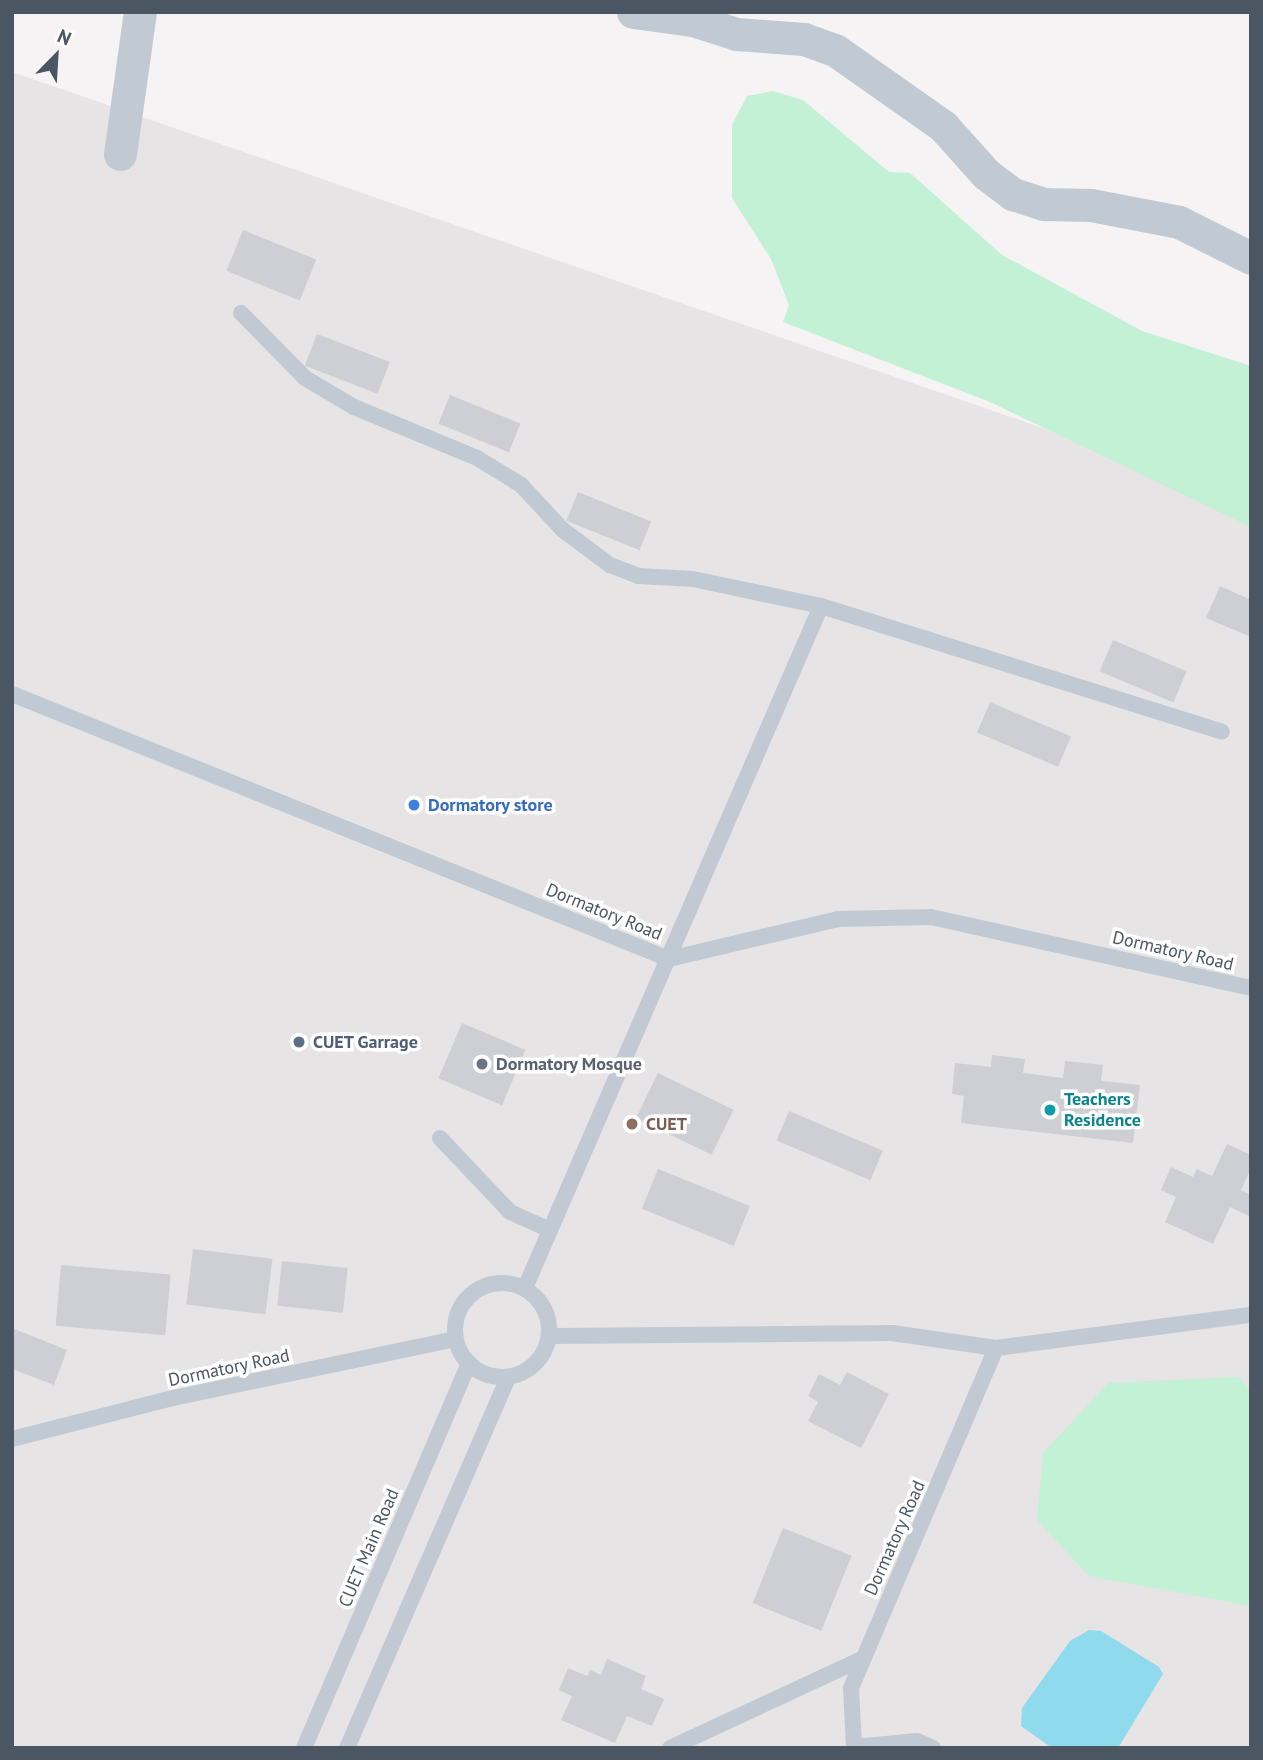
<!DOCTYPE html>
<style>
body{margin:0}
#map{position:relative;width:1263px;height:1760px;overflow:hidden;background:#f5f3f3;font-family:"PT Sans",sans-serif}
div>[style]{position:absolute}
[style*='--x']{left:calc(var(--x)*1px);top:calc(var(--y)*1px);width:calc(var(--w)*1px);rotate:calc(var(--a)*1deg)}
.education>*{inset:0;background:#e6e4e5}
.green>*{inset:0;background:#c3f1d5}
.water>*{inset:0;background:#90daee}
.building>*{inset:0;background:#cdcfd5;transform-origin:0 0}
.lane>*{height:16px;margin:-8px;padding:0 8px;transform-origin:8px;border-radius:8px;background:#c1cad2}
.lane>.ring{margin:-8px;padding:0;box-sizing:content-box;background:none;border:16px solid #c1cad2;border-radius:50%}
.street>*{height:33px;margin:-16.5px;padding:0 16.5px;transform-origin:16.5px;border-radius:16.5px;background:#c1cad2}
.dots>*{width:19px;height:19px;translate:-50% -50%;box-sizing:border-box;border:4px solid #fff;border-radius:50%}
span{translate:-50% -50%;white-space:nowrap;text-align:center;line-height:1.15;-webkit-text-stroke:7px #fff;paint-order:stroke}
.shop-label{font-size:18px;color:#366cbe;font-weight:700}
.left{translate:0 -50%;text-align:left}
.street-label{font-size:18px;color:#4a5661}
.service-label{font-size:18px;color:#4e5e75;font-weight:700}
.worship-label{font-size:18px;color:#5b616d;font-weight:700}
.culture-label{font-size:18px;color:#0d838f;font-weight:700}
.education-label{font-size:18px;color:#785e54;font-weight:700}
.frame{position:absolute;inset:0;border:14px solid #4a5661;pointer-events:none}
.north{position:absolute;left:21px;top:21px;width:70px;height:70px;-webkit-text-stroke:5px #fff;paint-order:stroke;rotate:24deg;font-size:19px;font-weight:700;line-height:28px;text-align:center;color:#4a5661}
.north::after{content:'';display:block;margin:auto;width:24px;height:32px;background:#4a5661;clip-path:polygon(50% 0,100% 100%,50% 72%,0 100%)}
</style>
<div id="map">
<div class="education">
<div style="clip-path:polygon(12px 72px,1251px 500px,1251px 1748px,12px 1748px)"></div>
</div>
<div class="green">
<div style="clip-path:polygon(773px 91px,803px 100px,889px 172px,910px 173px,1002px 255px,1142px 331px,1251px 366px,1251px 527px,990px 402px,783px 322px,789px 305px,771px 259px,732px 198px,732px 125px,747px 96px)"></div>
<div style="clip-path:polygon(1238px 1377px,1251px 1390px,1251px 1606px,1089px 1576px,1037px 1520px,1043px 1453px,1108px 1383px)"></div>
</div>
<div class="water">
<div style="clip-path:polygon(1089px 1630px,1101px 1631px,1159px 1667px,1163px 1674px,1118px 1748px,1052px 1748px,1021px 1726px,1022px 1708px,1070px 1641px)"></div>
</div>
<div class="building">
<div style="left:243px;top:230px;width:79px;height:44px;rotate:22deg"></div>
<div style="left:317px;top:334px;width:78px;height:34px;rotate:21deg"></div>
<div style="left:450px;top:395px;width:76px;height:31px;rotate:22deg"></div>
<div style="left:578px;top:492px;width:79px;height:31px;rotate:22deg"></div>
<div style="clip-path:polygon(1220px 586px,1251px 600px,1251px 637px,1206px 618px)"></div>
<div style="left:1113px;top:640px;width:80px;height:34px;rotate:23deg"></div>
<div style="left:990px;top:702px;width:88px;height:33px;rotate:23deg"></div>
<div style="left:462px;top:1023px;width:69px;height:60px;rotate:23deg"></div>
<div style="clip-path:polygon(992px 1055px,1025px 1059px,1023px 1073px,1063px 1078px,1065px 1061px,1103px 1065px,1101px 1081px,1140px 1085px,1133px 1143px,961px 1123px,964px 1096px,952px 1094px,955px 1063px,991px 1067px)"></div>
<div style="left:658px;top:1073px;width:84px;height:50px;rotate:26deg"></div>
<div style="left:789px;top:1111px;width:102px;height:32px;rotate:23deg"></div>
<div style="clip-path:polygon(1227px 1144px,1251px 1155px,1251px 1168px,1241px 1190px,1251px 1195px,1251px 1217px,1230px 1207px,1213px 1244px,1165px 1222px,1176px 1197px,1161px 1190px,1171px 1167px,1193px 1177px,1197px 1169px,1212px 1176px)"></div>
<div style="left:658px;top:1169px;width:99px;height:43px;rotate:22deg"></div>
<div style="left:193px;top:1249px;width:80px;height:56px;rotate:7deg"></div>
<div style="left:282px;top:1261px;width:66px;height:45px;rotate:6deg"></div>
<div style="left:61px;top:1265px;width:110px;height:61px;rotate:5deg"></div>
<div style="clip-path:polygon(12px 1328px,67px 1350px,54px 1385px,12px 1369px)"></div>
<div style="clip-path:polygon(847px 1372px,889px 1394px,861px 1448px,808px 1421px,818px 1402px,808px 1396px,819px 1374px,840px 1385px)"></div>
<div style="left:783px;top:1528px;width:74px;height:81px;rotate:22deg"></div>
<div style="clip-path:polygon(607px 1659px,646px 1676px,641px 1689px,664px 1699px,652px 1726px,627px 1716px,615px 1743px,561px 1720px,572px 1696px,559px 1690px,568px 1668px,587px 1676px,590px 1670px,601px 1675px)"></div>
</div>
<div class="lane">
<div style="--x:241;--y:313;--w:91;--a:45.4"></div>
<div style="--x:305;--y:378;--w:57;--a:30.6"></div>
<div style="--x:354;--y:407;--w:133;--a:22.5"></div>
<div style="--x:477;--y:458;--w:52;--a:31.5"></div>
<div style="--x:521;--y:485;--w:62;--a:47"></div>
<div style="--x:563;--y:530;--w:59;--a:36.7"></div>
<div style="--x:610;--y:565;--w:30;--a:21"></div>
<div style="--x:638;--y:576;--w:55;--a:3.1"></div>
<div style="--x:693;--y:579;--w:131;--a:11.9"></div>
<div style="--x:821;--y:606;--w:420;--a:17.4"></div>
<div style="--x:12;--y:694;--w:708;--a:21.97"></div>
<div style="--x:669;--y:959;--w:174;--a:-13.3"></div>
<div style="--x:838;--y:919;--w:93;--a:-1.2"></div>
<div style="--x:931;--y:917;--w:328;--a:12.5"></div>
<div style="--x:440;--y:1138;--w:102;--a:46.6"></div>
<div style="--x:510;--y:1212;--w:44;--a:24.2"></div>
<div class="ring" style="left:455px;top:1283px;width:78px;height:78px"></div>
<div style="--x:525;--y:1288;--w:743;--a:-66.54"></div>
<div style="--x:550;--y:1336;--w:342;--a:-0.5"></div>
<div style="--x:892;--y:1333;--w:105;--a:8.2"></div>
<div style="--x:996;--y:1348;--w:257;--a:-7.4"></div>
<div style="--x:12;--y:1439;--w:166;--a:-14.3"></div>
<div style="--x:173;--y:1398;--w:288;--a:-11.8"></div>
<div style="--x:304;--y:1748;--w:419;--a:-66.8"></div>
<div style="--x:347;--y:1748;--w:404;--a:-66.5"></div>
<div style="--x:670;--y:1748;--w:212;--a:-24.9"></div>
<div style="--x:933;--y:1748;--w:17;--a:-156"></div>
<div style="--x:917;--y:1741;--w:63;--a:174.6"></div>
<div style="--x:854;--y:1747;--w:59;--a:-92.9"></div>
<div style="--x:851;--y:1688;--w:370;--a:-66.9"></div>
</div>
<div class="street">
<div style="--x:633;--y:12;--w:61;--a:7.6"></div>
<div style="--x:693;--y:20;--w:45;--a:18"></div>
<div style="--x:736;--y:34;--w:68;--a:4.2"></div>
<div style="--x:804;--y:39;--w:33;--a:20"></div>
<div style="--x:835;--y:50;--w:132;--a:35.1"></div>
<div style="--x:943;--y:126;--w:64;--a:48.1"></div>
<div style="--x:986;--y:174;--w:34;--a:37"></div>
<div style="--x:1013;--y:194;--w:33;--a:18"></div>
<div style="--x:1044;--y:204;--w:47;--a:1.2"></div>
<div style="--x:1091;--y:205;--w:90;--a:10.9"></div>
<div style="--x:1179;--y:222;--w:80;--a:26.6"></div>
<div style="--x:120;--y:154;--w:143;--a:-82"></div>
</div>
<div class="dots">
<div style="left:414px;top:805px;background:#3f7fe0"></div>
<div style="left:299px;top:1042px;background:#5c6f8a"></div>
<div style="left:482px;top:1064px;background:#6b7280"></div>
<div style="left:1050px;top:1110px;background:#0f9aa8"></div>
<div style="left:632px;top:1124px;background:#8d6e63"></div>
</div>
<div class="shop-label">
<span class="left" style="left:428px;top:805px">Dormatory store</span>
</div>
<div class="street-label">
<span style="left:604px;top:912px;rotate:22deg">Dormatory Road</span>
<span style="left:1173px;top:951px;rotate:13deg">Dormatory Road</span>
<span style="left:229px;top:1368px;rotate:-12deg">Dormatory Road</span>
<span style="left:895px;top:1538px;rotate:-66deg">Dormatory Road</span>
<span style="left:369px;top:1548px;rotate:-67deg">CUET Main Road</span>
</div>
<div class="service-label">
<span class="left" style="left:313px;top:1042px">CUET Garrage</span>
</div>
<div class="worship-label">
<span class="left" style="left:496px;top:1064px">Dormatory Mosque</span>
</div>
<div class="culture-label">
<span class="left" style="left:1064px;top:1110px">Teachers<br>Residence</span>
</div>
<div class="education-label">
<span class="left" style="left:646px;top:1124px">CUET</span>
</div>
<div class="frame"></div>
<div class="north">N</div>
</div>
